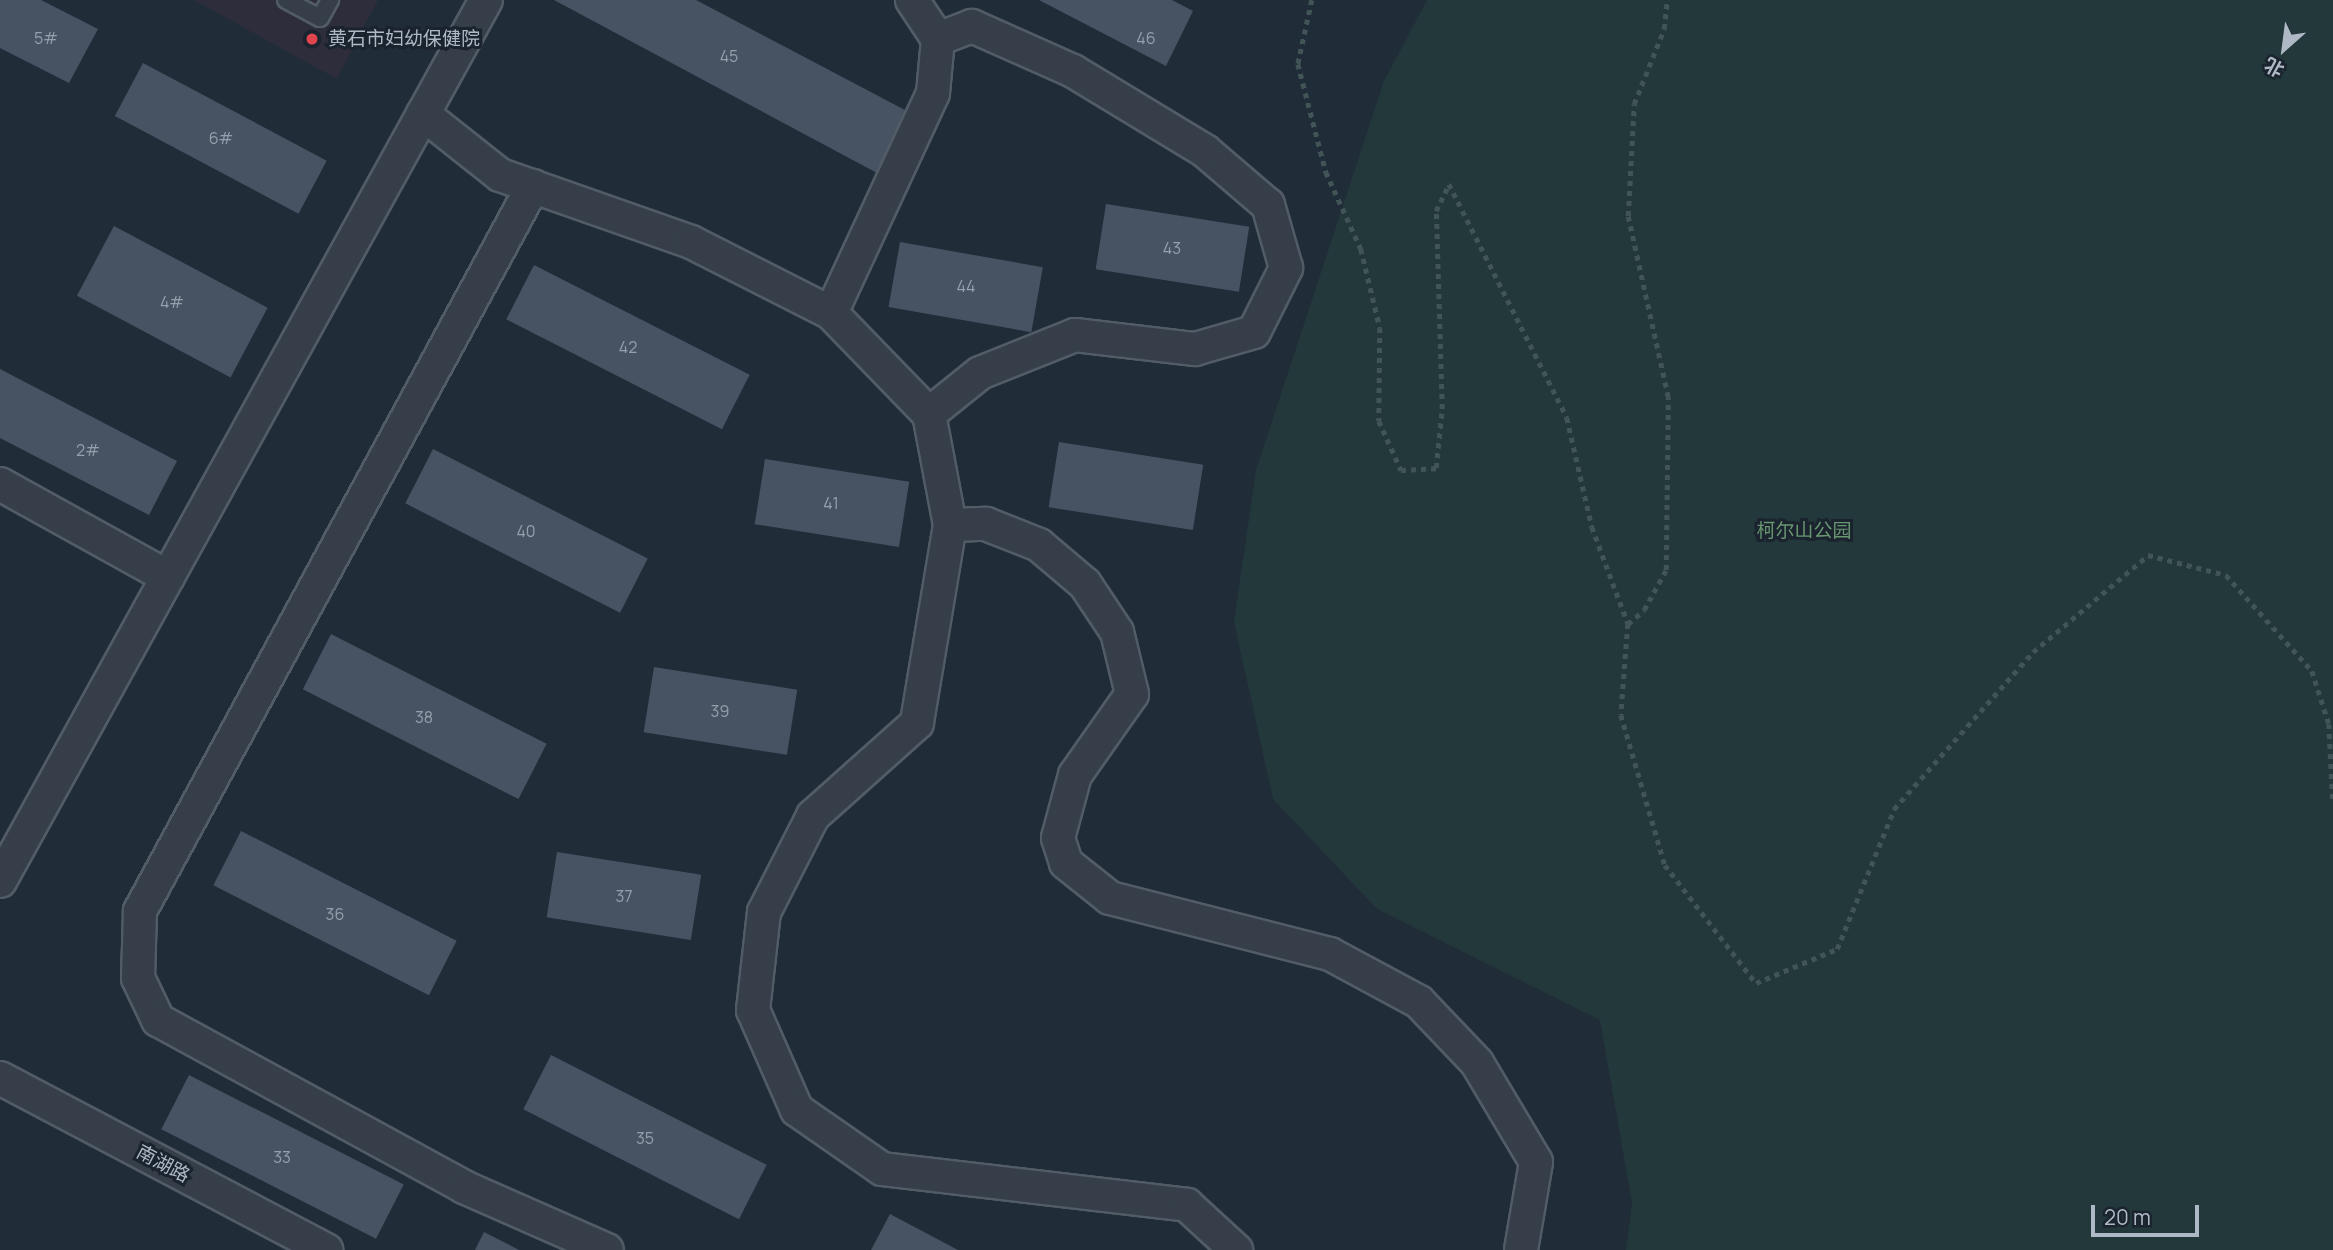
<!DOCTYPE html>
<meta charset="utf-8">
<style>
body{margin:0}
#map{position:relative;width:2333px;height:1250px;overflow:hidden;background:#212c39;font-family:Manrope,"Noto Sans SC",sans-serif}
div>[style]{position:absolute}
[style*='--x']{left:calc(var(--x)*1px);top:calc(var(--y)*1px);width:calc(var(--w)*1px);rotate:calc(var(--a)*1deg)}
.medical>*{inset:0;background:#2e2d3b}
.green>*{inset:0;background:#23383a}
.building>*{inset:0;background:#475363;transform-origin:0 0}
.path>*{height:4.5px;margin-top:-2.25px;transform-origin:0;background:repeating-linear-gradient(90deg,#415557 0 5px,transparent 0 10px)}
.roads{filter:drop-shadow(2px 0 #525c67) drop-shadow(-2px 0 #525c67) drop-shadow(0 2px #525c67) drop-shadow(0 -2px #525c67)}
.lane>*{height:16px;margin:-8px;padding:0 8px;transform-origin:8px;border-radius:8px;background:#353e49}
.street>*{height:32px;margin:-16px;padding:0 16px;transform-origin:16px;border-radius:16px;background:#353e49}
.dots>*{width:19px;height:19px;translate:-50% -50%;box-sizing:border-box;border:4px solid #1a232e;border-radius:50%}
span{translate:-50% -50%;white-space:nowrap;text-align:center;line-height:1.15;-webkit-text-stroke:6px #1a232e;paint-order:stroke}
.number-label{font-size:16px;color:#95a0ad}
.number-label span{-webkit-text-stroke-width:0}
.poi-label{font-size:19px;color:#afb9c6}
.left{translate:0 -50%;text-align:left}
.park-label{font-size:19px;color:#679670}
.street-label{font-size:19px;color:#afb9c6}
.north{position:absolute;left:2249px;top:14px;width:70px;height:70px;-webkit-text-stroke:5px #1a232e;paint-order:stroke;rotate:208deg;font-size:19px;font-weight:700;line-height:28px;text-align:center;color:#afb9c6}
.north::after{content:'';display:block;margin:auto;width:24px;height:32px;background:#afb9c6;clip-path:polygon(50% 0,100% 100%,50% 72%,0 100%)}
.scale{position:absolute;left:2091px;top:1205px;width:108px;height:32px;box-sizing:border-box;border:4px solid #afb9c6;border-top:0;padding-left:9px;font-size:21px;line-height:24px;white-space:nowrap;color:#afb9c6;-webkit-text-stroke:5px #1a232e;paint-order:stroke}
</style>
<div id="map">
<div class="medical">
<div style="clip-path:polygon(194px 0,378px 0,337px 79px)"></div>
</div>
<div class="green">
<div style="clip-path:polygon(1427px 0,2333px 0,2333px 1250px,1626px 1250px,1632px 1203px,1600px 1020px,1377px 909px,1273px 799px,1234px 622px,1256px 470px,1384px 81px)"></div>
</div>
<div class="building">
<div style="clip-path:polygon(0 0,41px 0,98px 29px,69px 83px,0 48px)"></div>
<div style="clip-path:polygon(554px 0,696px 0,905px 110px,877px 173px)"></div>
<div style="clip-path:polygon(1039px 0,1172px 0,1193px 11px,1166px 66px)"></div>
<div style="left:143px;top:63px;width:208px;height:60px;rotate:28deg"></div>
<div style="left:1106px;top:204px;width:145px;height:66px;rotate:9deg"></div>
<div style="left:114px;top:226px;width:174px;height:79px;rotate:28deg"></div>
<div style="left:900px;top:242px;width:145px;height:66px;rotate:10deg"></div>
<div style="left:534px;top:265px;width:242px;height:61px;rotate:27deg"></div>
<div style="clip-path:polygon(0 369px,177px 461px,149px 515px,0 438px)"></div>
<div style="left:1059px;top:442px;width:146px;height:66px;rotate:9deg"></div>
<div style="left:433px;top:449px;width:241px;height:61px;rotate:27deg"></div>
<div style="left:765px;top:459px;width:146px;height:66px;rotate:9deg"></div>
<div style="left:331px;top:634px;width:242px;height:62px;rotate:27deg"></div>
<div style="left:654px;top:667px;width:145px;height:66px;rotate:9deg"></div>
<div style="left:241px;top:831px;width:242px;height:61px;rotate:27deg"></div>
<div style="left:557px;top:852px;width:146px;height:66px;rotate:9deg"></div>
<div style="left:551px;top:1055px;width:242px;height:61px;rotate:27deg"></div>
<div style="left:189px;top:1075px;width:241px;height:61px;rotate:27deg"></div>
<div style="clip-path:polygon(890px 1214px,958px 1250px,871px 1250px)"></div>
<div style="clip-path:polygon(484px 1232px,519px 1250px,475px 1250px)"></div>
</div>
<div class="path">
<div style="--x:1312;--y:0;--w:66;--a:102.3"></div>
<div style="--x:1298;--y:64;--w:112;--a:75.5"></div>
<div style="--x:1326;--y:172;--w:85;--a:65.6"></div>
<div style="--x:1361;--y:249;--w:81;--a:76.5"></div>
<div style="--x:1380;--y:328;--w:93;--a:90.6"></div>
<div style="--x:1379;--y:421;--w:54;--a:65.8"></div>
<div style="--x:1401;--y:470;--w:35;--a:-3"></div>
<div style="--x:1436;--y:468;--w:59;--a:-84.2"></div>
<div style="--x:1442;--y:409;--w:198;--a:-91.7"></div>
<div style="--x:1436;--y:211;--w:30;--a:-64"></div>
<div style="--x:1449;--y:184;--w:262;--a:63.2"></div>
<div style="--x:1567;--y:418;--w:112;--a:77.1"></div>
<div style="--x:1592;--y:527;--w:103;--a:69.6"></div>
<div style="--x:1628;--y:624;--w:21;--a:-41"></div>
<div style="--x:1644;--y:610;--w:46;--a:-61.2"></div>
<div style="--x:1666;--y:570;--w:173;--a:-89.3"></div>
<div style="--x:1668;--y:397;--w:185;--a:-102.5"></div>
<div style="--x:1628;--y:216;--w:112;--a:-86.9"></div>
<div style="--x:1634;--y:104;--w:81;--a:-68.2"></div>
<div style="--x:1664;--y:29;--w:29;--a:-84"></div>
<div style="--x:1628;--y:624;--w:91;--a:94.4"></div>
<div style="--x:1621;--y:715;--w:156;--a:73.7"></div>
<div style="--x:1665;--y:865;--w:149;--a:52.4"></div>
<div style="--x:1756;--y:983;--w:88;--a:-22.8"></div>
<div style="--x:1837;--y:949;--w:151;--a:-67.8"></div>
<div style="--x:1894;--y:809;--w:210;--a:-48.5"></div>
<div style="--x:2033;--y:652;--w:150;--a:-40.1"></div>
<div style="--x:2148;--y:555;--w:81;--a:14.4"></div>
<div style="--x:2226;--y:575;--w:129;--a:48.1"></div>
<div style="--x:2312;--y:671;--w:56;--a:72.2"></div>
<div style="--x:2329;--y:724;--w:78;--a:87.1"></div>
</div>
<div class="roads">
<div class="lane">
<div style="--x:286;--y:0;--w:38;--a:28"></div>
<div style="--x:320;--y:18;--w:21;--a:-61"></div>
</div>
<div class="street">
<div style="--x:423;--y:114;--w:98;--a:38.4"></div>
<div style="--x:500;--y:175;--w:202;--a:19.3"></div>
<div style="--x:691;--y:242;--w:157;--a:26.9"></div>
<div style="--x:831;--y:313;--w:141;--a:45.9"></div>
<div style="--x:929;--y:414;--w:113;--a:79.3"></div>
<div style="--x:950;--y:525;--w:201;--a:99.5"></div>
<div style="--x:917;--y:723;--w:140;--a:138.2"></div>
<div style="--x:813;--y:816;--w:108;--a:117"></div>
<div style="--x:764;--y:912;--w:99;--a:96.4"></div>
<div style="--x:753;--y:1010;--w:109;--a:66.3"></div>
<div style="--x:797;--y:1110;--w:103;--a:34.8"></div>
<div style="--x:882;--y:1169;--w:307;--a:6.7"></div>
<div style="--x:1187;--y:1205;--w:67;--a:42.6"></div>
<div style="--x:533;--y:186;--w:825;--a:118.46"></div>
<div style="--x:140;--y:911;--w:67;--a:91.7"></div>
<div style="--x:138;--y:978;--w:47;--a:64.5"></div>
<div style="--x:158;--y:1020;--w:349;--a:28.6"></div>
<div style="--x:464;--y:1187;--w:156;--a:23.8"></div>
<div style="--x:831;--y:313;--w:242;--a:-65.1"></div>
<div style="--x:933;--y:93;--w:54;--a:-84.7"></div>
<div style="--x:938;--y:39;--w:47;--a:-123.7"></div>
<div style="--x:929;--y:414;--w:65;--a:-38.8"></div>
<div style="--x:980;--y:373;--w:102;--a:-21.8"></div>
<div style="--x:1075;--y:335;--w:121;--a:6.7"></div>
<div style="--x:1195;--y:349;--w:61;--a:-16.1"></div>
<div style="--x:1254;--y:332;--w:72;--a:-63.4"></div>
<div style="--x:1286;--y:268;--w:66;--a:-105.9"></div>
<div style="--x:1268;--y:205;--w:83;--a:-139.4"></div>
<div style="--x:1205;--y:151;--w:154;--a:-148.8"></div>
<div style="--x:1073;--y:71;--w:111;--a:-156"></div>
<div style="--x:972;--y:26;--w:36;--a:159"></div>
<div style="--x:0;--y:484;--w:192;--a:29"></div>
<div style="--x:950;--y:525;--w:36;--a:-2"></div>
<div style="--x:986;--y:524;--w:57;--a:21.6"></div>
<div style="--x:1039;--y:545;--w:60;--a:40.3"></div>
<div style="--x:1085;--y:584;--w:58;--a:56.3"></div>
<div style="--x:1117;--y:632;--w:64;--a:76.4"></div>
<div style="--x:1132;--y:694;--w:99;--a:125.1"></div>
<div style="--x:1075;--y:775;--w:65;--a:105.1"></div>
<div style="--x:1058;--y:838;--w:26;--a:72"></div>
<div style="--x:1066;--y:863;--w:56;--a:38.5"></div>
<div style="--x:1110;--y:898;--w:227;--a:14.3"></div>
<div style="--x:1330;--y:954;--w:101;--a:28.3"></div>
<div style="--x:1419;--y:1002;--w:84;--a:46.4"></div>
<div style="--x:1477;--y:1063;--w:115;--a:59.2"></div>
<div style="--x:1536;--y:1162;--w:89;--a:99.7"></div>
<div style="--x:0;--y:881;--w:1006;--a:-61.12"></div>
<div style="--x:0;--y:1078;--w:369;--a:27.8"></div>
</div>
</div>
<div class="dots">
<div style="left:312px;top:39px;background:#e0444e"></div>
</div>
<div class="number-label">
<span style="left:46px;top:38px">5#</span>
<span style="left:1146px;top:38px">46</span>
<span style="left:729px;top:56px">45</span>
<span style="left:221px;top:138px">6#</span>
<span style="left:1172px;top:248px">43</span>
<span style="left:966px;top:286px">44</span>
<span style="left:172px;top:302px">4#</span>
<span style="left:628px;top:347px">42</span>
<span style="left:88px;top:450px">2#</span>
<span style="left:831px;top:503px">41</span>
<span style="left:526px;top:531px">40</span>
<span style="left:720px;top:711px">39</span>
<span style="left:424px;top:717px">38</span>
<span style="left:624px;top:896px">37</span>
<span style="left:335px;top:914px">36</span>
<span style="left:645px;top:1138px">35</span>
<span style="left:282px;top:1157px">33</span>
</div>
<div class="poi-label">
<span class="left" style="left:328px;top:39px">黄石市妇幼保健院</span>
</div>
<div class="park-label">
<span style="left:1804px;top:531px">柯尔山公园</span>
</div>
<div class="street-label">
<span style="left:163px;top:1164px;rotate:28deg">南湖路</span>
</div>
<div class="north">北</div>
<div class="scale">20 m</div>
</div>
